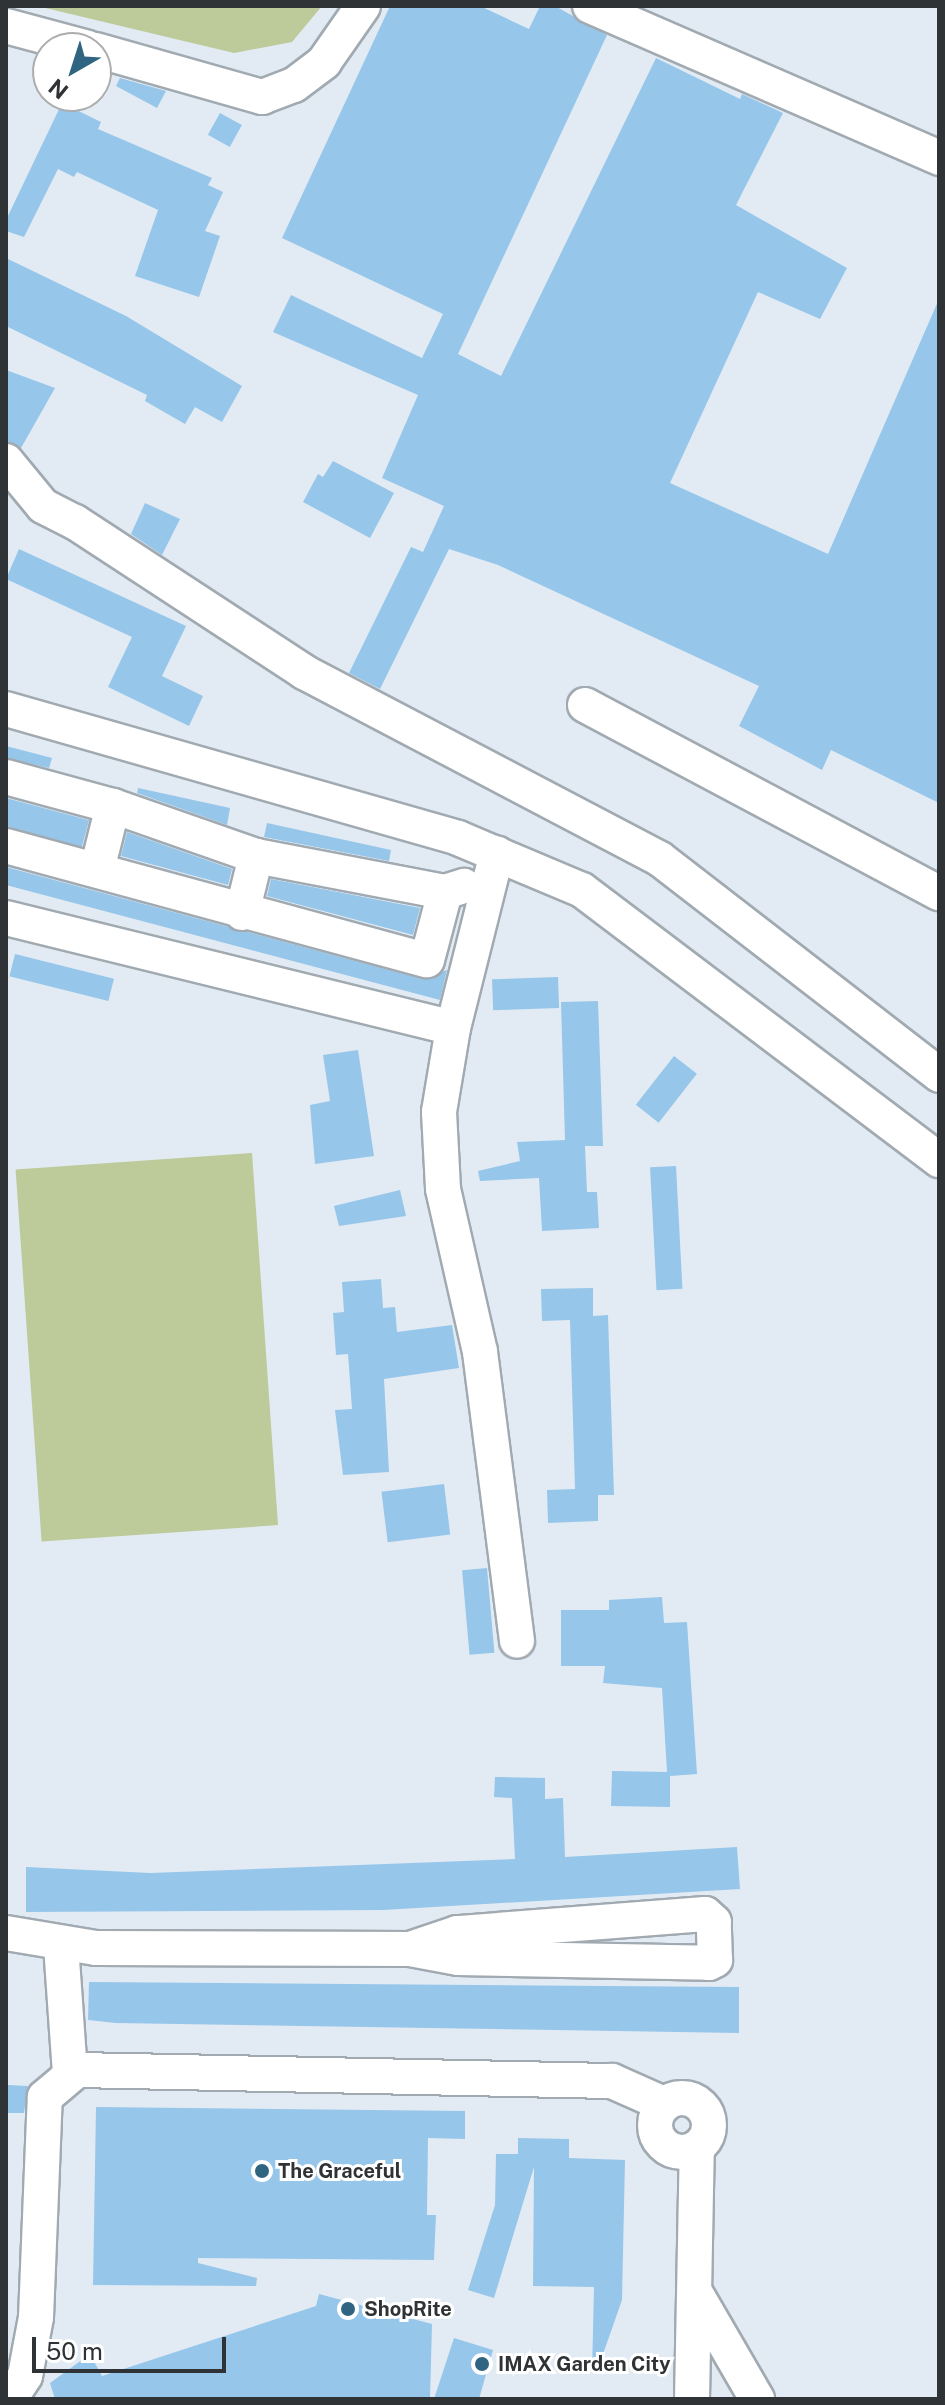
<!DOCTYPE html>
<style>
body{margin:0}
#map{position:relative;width:945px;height:2405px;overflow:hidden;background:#e2ebf3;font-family:"Public Sans",sans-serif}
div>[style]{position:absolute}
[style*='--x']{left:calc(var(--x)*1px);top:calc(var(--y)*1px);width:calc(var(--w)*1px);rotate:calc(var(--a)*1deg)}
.green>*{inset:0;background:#bdca9a;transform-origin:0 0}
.building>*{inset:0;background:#96c6ea;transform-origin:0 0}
.roads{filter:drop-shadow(2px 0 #a1aab1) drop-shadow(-2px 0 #a1aab1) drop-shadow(0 2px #a1aab1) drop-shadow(0 -2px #a1aab1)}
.minor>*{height:34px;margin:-17px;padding:0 17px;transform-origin:17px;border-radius:17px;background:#fff}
.minor>.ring{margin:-17px;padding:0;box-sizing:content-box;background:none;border:34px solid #fff;border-radius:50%}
.dots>*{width:22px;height:22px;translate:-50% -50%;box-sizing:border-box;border:4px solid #fff;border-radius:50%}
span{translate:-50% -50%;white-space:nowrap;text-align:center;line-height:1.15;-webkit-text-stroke:6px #fff;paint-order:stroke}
.poi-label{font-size:20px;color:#2f3336;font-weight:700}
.left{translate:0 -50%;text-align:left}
.frame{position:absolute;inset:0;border:8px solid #2f3336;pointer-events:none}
.north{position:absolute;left:32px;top:32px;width:80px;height:80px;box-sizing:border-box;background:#fff;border:2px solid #acadaf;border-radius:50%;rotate:219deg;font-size:22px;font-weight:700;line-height:32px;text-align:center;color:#2f3336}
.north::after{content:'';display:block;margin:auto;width:28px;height:36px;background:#2f6580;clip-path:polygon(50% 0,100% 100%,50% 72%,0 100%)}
.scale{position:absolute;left:32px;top:2337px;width:194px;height:36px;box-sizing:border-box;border:4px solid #2f3336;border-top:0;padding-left:10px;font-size:24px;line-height:28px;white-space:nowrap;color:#2f3336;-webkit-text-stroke:6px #fff;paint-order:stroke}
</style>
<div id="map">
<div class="green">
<div style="clip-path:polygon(37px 6px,322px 6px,292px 42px,234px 53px)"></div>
<div style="left:252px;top:1153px;width:373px;height:237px;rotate:86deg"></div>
</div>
<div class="building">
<div style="clip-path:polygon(390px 6px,480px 6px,529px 29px,540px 6px,555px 6px,607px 35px,458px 354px,501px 376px,656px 58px,740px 99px,742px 94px,783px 113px,736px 205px,847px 268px,820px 319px,758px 292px,670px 483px,828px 554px,939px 299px,939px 803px,831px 750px,822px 770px,739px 726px,759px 686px,498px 565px,449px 549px,380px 689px,349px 673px,411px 547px,423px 552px,444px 506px,382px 478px,418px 395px,273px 332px,291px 295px,422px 358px,443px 314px,282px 238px)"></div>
<div style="clip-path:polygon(120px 78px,166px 91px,157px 108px,116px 86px)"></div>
<div style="clip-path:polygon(62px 103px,101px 122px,98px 129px,212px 178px,208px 185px,223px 192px,205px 231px,220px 236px,199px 297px,135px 276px,158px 210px,77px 172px,74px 177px,58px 169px,24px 237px,6px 231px,6px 220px)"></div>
<div style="left:220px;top:113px;width:25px;height:25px;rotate:29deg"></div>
<div style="clip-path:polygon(6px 258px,126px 316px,242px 386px,222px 422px,195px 407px,185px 424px,145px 401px,147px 395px,6px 326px)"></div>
<div style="clip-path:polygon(6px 370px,55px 388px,21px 448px,6px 441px)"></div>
<div style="clip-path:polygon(333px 461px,394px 493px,370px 538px,303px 502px,318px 474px,323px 477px)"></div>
<div style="clip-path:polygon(145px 503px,180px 519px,162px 555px,131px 534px)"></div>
<div style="clip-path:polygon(19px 549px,186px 626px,162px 676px,203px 696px,189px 726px,108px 687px,132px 637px,6px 579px)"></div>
<div style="clip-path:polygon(6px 746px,52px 758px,49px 768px,6px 758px)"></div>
<div style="clip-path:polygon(138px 788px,230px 808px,227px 825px,137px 793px)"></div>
<div style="left:6px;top:798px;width:86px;height:29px;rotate:15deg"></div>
<div style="clip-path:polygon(267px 823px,391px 850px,389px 861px,264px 837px)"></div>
<div style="clip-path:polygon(127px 832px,232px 869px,228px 885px,121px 856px)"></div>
<div style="clip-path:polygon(6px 867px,422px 979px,447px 970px,440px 1000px,6px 885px)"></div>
<div style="clip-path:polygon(271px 879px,420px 908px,413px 935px,267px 896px)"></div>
<div style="left:15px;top:954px;width:102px;height:23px;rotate:14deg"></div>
<div style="left:558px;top:977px;width:31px;height:66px;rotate:88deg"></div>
<div style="clip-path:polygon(598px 1001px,603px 1146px,585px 1146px,587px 1192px,597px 1192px,599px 1228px,542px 1231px,539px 1178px,480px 1181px,478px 1171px,520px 1161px,517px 1142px,565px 1140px,561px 1002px)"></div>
<div style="clip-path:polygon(358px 1050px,374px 1156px,315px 1164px,310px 1105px,330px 1101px,323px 1055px)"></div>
<div style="left:674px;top:1056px;width:29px;height:62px;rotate:38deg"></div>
<div style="left:676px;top:1166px;width:123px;height:26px;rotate:87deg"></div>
<div style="clip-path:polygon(400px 1190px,406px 1216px,339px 1226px,334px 1206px)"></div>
<div style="clip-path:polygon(381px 1279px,383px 1308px,395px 1307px,397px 1332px,452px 1325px,459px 1368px,384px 1379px,389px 1472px,343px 1475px,335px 1410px,352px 1409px,348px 1354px,336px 1355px,333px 1313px,344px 1312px,342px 1282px)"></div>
<div style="clip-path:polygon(593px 1288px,593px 1316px,608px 1315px,614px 1495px,598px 1495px,598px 1521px,548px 1523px,547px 1490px,575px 1489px,570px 1320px,542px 1321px,541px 1289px)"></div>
<div style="left:444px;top:1484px;width:51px;height:63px;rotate:83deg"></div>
<div style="left:487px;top:1568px;width:85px;height:25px;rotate:85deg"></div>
<div style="clip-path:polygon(662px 1597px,664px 1623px,687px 1622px,697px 1774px,670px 1776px,670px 1807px,611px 1806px,612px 1771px,667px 1772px,662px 1688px,603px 1683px,605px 1666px,561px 1666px,561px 1610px,609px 1610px,609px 1600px)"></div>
<div style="clip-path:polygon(495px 1777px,545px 1778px,545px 1799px,563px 1798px,565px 1857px,737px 1847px,740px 1889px,383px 1910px,26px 1912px,26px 1867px,150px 1873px,515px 1859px,512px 1798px,494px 1797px)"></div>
<div style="clip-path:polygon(89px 1982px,739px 1987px,739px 2033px,116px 2023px,88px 2020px)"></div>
<div style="clip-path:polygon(8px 2085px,28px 2086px,24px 2113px,6px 2113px)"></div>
<div style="clip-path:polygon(96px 2107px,465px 2111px,465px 2139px,428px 2138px,427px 2215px,436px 2215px,434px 2260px,198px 2258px,198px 2263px,257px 2278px,256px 2286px,93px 2285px)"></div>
<div style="clip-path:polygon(518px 2138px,569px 2139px,569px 2158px,625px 2160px,622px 2300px,596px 2374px,592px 2373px,594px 2287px,533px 2286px,534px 2167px,494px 2298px,468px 2290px,495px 2205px,496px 2154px,518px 2154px)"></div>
<div style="clip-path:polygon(319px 2294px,432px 2324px,430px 2399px,55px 2399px,50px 2383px,90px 2354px,102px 2376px,316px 2306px)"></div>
<div style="clip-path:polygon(454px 2338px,493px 2350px,479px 2399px,434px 2399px)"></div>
</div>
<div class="roads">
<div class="minor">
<div style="--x:590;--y:6;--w:381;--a:23.5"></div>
<div style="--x:6;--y:26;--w:85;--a:15"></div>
<div style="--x:96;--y:50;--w:173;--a:15.8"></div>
<div style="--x:262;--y:97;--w:34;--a:-21"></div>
<div style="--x:294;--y:85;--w:38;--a:-37"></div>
<div style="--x:324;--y:62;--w:68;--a:-55.1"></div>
<div style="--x:6;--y:461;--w:58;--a:50.6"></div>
<div style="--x:43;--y:506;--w:36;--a:27"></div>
<div style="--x:75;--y:522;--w:274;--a:33.2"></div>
<div style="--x:304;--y:672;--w:402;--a:27.7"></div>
<div style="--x:660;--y:859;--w:353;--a:37.7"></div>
<div style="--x:585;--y:705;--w:401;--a:28"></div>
<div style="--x:6;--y:709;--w:470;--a:15.9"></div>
<div style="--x:458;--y:838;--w:134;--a:22.8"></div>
<div style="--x:582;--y:890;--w:448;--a:37.1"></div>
<div style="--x:6;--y:777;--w:111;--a:15.2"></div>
<div style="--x:113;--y:806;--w:151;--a:19.3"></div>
<div style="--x:256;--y:856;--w:192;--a:10.8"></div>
<div style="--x:445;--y:892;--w:20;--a:-18"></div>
<div style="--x:6;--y:846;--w:436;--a:15.2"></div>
<div style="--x:427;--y:960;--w:70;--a:-75.2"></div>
<div style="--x:97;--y:870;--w:66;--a:-76"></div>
<div style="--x:242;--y:913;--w:59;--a:-76.2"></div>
<div style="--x:6;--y:918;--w:460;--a:13.8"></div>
<div style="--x:453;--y:1028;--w:180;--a:-75.9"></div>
<div style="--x:453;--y:1028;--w:85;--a:99.5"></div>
<div style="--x:439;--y:1112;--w:77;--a:87"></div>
<div style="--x:443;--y:1189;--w:167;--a:77.2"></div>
<div style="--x:480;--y:1352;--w:291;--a:82.7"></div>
<div style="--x:6;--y:1933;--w:91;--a:9.5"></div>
<div style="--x:96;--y:1948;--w:314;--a:0.2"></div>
<div style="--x:410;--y:1949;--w:49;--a:10.6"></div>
<div style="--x:458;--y:1958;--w:251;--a:1.1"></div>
<div style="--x:709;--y:1963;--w:7;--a:-27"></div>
<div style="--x:715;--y:1960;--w:38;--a:-92"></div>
<div style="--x:714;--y:1922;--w:12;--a:-138"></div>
<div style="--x:705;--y:1914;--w:249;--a:175.6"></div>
<div style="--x:457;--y:1933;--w:50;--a:161.2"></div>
<div style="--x:61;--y:1945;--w:129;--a:86"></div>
<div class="ring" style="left:655px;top:2098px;width:20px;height:20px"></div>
<div style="--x:695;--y:2292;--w:124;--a:59.9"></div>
<div style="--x:10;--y:2399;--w:27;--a:-57"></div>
<div style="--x:25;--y:2376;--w:60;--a:-79.4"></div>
<div style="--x:36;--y:2317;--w:220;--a:-87.7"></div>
<div style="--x:45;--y:2097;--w:42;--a:-40.2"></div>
<div style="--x:77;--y:2070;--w:535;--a:1.18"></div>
<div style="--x:612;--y:2081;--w:57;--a:23.9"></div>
<div style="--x:692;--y:2399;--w:251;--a:-88.9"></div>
</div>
</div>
<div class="dots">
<div style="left:262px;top:2171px;background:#2f6580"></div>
<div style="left:348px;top:2309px;background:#2f6580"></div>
<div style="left:482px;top:2364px;background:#2f6580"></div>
</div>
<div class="poi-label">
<span class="left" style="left:278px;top:2171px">The Graceful</span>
<span class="left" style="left:364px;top:2309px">ShopRite</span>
<span class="left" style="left:498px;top:2364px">IMAX Garden City</span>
</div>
<div class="frame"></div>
<div class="north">N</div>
<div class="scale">50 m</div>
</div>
